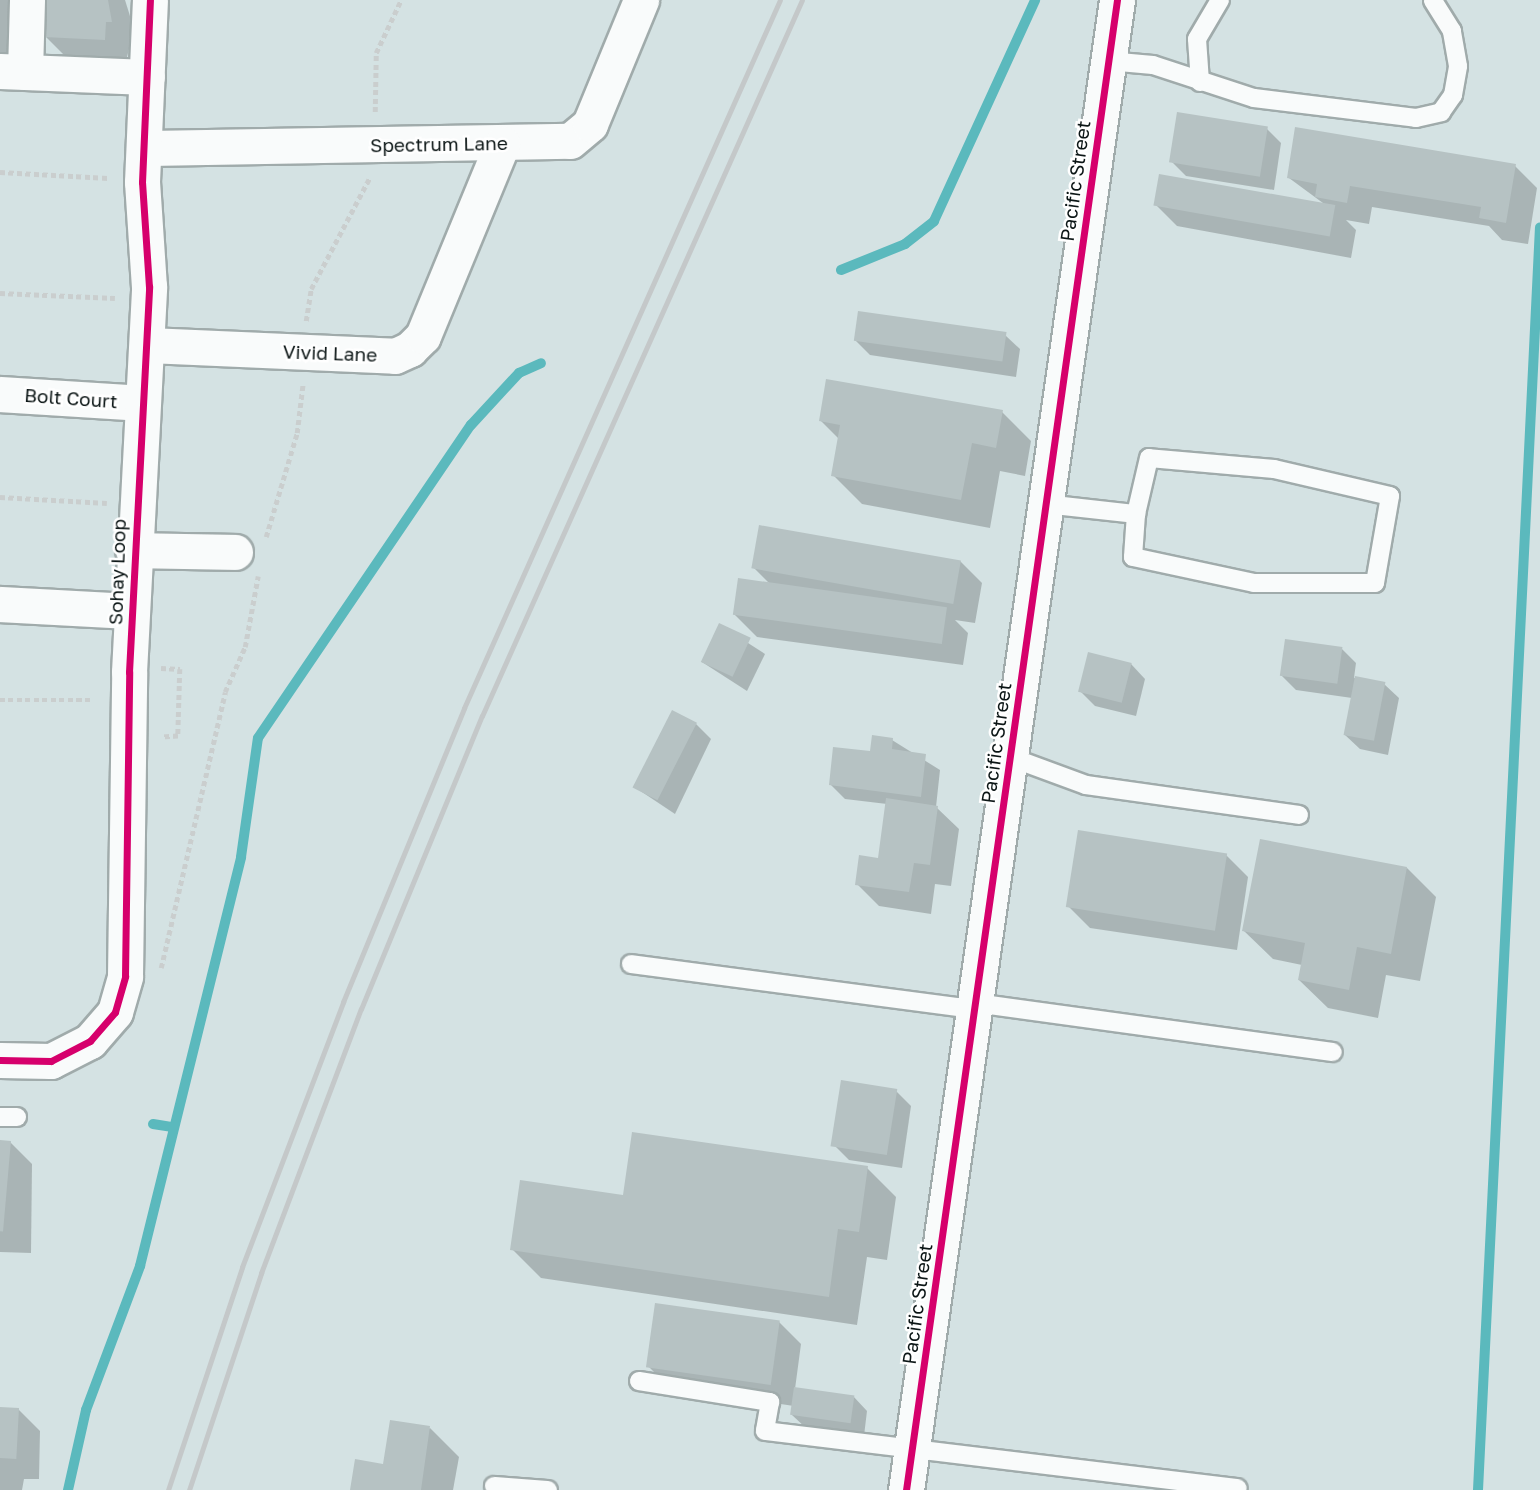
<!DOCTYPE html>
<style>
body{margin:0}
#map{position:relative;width:1540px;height:1490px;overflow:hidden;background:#d4e2e3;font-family:"Golos Text",sans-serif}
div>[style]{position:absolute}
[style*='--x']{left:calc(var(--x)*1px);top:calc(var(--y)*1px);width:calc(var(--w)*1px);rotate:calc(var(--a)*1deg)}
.shadow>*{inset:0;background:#0003}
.stream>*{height:10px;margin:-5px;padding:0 5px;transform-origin:5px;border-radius:5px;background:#5bb9bd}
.building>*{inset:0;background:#b6c2c3;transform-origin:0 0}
.path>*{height:4.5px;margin-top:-2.25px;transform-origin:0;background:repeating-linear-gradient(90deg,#cacece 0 5px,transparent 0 8.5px)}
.roads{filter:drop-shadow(2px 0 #a0abab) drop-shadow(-2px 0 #a0abab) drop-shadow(0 2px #a0abab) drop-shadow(0 -2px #a0abab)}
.lane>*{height:18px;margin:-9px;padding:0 9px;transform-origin:9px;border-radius:9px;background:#f9fbfb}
.street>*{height:35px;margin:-17.5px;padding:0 17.5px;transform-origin:17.5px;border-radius:17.5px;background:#f9fbfb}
.rail>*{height:5px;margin:-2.5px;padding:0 2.5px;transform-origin:2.5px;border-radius:2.5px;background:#c4c8c9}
.cycleway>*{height:7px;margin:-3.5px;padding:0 3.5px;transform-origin:3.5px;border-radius:3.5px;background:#d6006c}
span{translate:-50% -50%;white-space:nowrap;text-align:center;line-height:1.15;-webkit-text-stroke:5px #fff;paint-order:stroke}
.street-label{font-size:19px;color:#0c1616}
</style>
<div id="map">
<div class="shadow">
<div style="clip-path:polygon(0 0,20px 0,12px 61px,0 60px)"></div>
<div style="clip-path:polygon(42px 0,125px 0,134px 29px,126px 61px,67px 58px,45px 36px)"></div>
<div style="clip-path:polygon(1267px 129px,1281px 143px,1274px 190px,1186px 176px,1171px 161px)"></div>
<div style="clip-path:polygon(1515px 166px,1537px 188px,1528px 244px,1502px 240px,1489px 226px,1372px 207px,1369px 224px,1346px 220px,1356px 230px,1351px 258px,1177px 226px,1155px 204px,1327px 206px,1289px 178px)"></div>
<div style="clip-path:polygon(1005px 335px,1020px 349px,1016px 377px,870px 355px,856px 341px)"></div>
<div style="clip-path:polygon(1002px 412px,1031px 441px,1025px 476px,1000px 471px,990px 528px,862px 504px,833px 475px,839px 439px,820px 420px)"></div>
<div style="clip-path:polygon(960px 561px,982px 583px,975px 623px,955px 620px,968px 633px,963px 665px,757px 637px,735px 615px,771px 585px,753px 567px)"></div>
<div style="clip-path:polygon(720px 625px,765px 654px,747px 691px,702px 662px)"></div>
<div style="clip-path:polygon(1341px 648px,1356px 663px,1354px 678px,1384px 684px,1399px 698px,1388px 755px,1360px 749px,1345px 735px,1352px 698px,1296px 690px,1282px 676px)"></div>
<div style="clip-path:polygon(1131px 664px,1145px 679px,1136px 716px,1095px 706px,1080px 691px)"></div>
<div style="clip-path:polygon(696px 724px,711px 739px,675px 814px,636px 788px)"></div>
<div style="clip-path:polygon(892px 740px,940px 770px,936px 807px,959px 829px,951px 886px,935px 884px,931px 914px,879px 906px,857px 884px,879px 860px,887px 804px,845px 799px,831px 785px)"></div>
<div style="clip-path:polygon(1226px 855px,1248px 877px,1237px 950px,1090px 928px,1068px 906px)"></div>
<div style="clip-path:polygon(1407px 868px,1436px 897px,1420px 981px,1386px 975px,1378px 1018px,1328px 1008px,1299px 980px,1302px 965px,1273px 959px,1244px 931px)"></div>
<div style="clip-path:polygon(896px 1091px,911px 1106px,902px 1168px,849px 1160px,834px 1145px)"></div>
<div style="clip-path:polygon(0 1142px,10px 1142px,32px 1164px,31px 1253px,0 1252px)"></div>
<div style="clip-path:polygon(867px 1168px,896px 1197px,887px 1260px,867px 1257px,857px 1325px,541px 1278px,512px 1249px,624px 1197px)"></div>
<div style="clip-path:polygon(779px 1322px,801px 1344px,795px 1389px,853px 1396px,867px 1411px,864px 1436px,807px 1429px,792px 1415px,794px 1406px,670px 1388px,648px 1366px)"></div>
<div style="clip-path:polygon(0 1409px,18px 1409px,40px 1431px,39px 1479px,24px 1479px,22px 1490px,0 1490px)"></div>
<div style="clip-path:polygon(430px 1428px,459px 1457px,453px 1490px,352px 1490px)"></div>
</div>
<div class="stream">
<div style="--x:841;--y:270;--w:69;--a:-22.1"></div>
<div style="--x:905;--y:244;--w:37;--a:-38"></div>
<div style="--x:934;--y:221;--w:243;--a:-65.4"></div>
<div style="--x:153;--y:1124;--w:20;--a:9"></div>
<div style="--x:68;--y:1490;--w:82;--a:-77.3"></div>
<div style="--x:86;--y:1410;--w:154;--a:-69.4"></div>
<div style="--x:140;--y:1266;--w:421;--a:-76.1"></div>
<div style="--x:241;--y:857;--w:120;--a:-81.9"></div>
<div style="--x:258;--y:738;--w:379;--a:-55.8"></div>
<div style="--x:471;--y:425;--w:71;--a:-47.3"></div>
<div style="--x:519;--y:373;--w:24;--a:-24"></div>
<div style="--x:1478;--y:1490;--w:1264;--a:-87.19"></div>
</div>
<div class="building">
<div style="clip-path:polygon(40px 0,108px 0,112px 22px,106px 22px,105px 40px,44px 37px)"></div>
<div style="left:1177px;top:112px;width:92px;height:51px;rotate:9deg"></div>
<div style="clip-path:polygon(1295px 127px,1516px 164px,1506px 223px,1479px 218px,1481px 207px,1350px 186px,1347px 203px,1315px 197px,1317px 184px,1287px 178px)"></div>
<div style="left:1159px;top:174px;width:179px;height:32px;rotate:10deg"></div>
<div style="left:858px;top:311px;width:150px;height:30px;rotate:8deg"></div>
<div style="clip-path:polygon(826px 379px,1003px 410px,996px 448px,972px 443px,961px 500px,831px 476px,840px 425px,819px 421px)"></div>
<div style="left:759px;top:525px;width:205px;height:44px;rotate:10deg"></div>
<div style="left:738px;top:578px;width:211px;height:37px;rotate:8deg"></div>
<div style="left:719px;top:623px;width:35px;height:43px;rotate:25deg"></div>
<div style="left:1285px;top:639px;width:58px;height:37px;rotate:8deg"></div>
<div style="left:1088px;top:652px;width:45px;height:41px;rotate:14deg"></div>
<div style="left:1355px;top:676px;width:31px;height:60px;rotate:11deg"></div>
<div style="left:672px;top:710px;width:28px;height:87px;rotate:27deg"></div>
<div style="clip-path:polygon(872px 735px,893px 738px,892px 749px,926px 754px,921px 797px,829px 785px,833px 747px,870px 751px)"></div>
<div style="clip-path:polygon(886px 798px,938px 806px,930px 865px,914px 863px,909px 892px,855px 885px,859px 855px,878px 858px)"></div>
<div style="left:1078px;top:830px;width:151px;height:78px;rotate:9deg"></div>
<div style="clip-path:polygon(1260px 839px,1407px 867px,1391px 954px,1357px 947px,1349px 990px,1298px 980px,1305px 943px,1242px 931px)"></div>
<div style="left:841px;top:1080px;width:57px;height:67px;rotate:9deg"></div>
<div style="clip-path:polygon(632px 1132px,868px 1166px,859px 1232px,838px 1229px,829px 1297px,510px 1250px,520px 1180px,623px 1195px)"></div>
<div style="left:0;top:1140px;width:11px;height:91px;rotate:5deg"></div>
<div style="left:655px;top:1303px;width:126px;height:65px;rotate:8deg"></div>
<div style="left:794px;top:1387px;width:61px;height:28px;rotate:8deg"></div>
<div style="left:0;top:1407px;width:19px;height:51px;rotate:3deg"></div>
<div style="clip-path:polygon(390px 1420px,430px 1426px,421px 1490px,350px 1490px,355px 1459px,383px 1464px)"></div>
</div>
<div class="path">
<div style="--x:375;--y:112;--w:59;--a:-89"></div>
<div style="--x:376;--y:53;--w:59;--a:-64.7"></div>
<div style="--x:0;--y:172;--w:108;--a:3.2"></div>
<div style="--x:0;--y:293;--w:115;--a:2.5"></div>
<div style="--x:306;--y:321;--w:32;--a:-81"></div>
<div style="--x:311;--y:289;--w:127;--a:-62.2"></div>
<div style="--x:0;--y:497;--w:107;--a:3.2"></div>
<div style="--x:266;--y:537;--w:109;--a:-73.4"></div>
<div style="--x:297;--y:433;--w:50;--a:-83.2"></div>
<div style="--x:161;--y:668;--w:19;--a:3"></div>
<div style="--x:180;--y:669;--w:67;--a:91.7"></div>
<div style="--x:178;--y:736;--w:16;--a:176"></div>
<div style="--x:0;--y:700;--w:92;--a:0"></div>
<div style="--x:161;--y:968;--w:283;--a:-76.9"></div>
<div style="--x:225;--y:692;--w:49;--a:-66"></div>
<div style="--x:245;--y:647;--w:72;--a:-79.6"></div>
</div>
<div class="roads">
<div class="lane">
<div style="--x:1108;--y:61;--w:45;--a:5.1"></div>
<div style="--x:1153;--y:65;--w:106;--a:18.1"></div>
<div style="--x:1254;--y:98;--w:163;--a:7"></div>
<div style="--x:1416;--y:118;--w:26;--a:-13"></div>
<div style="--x:1441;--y:112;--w:21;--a:-55"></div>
<div style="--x:1453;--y:95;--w:29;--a:-80"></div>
<div style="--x:1458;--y:66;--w:36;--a:-100"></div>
<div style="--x:1452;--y:31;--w:36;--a:-122"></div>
<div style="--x:1200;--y:82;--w:43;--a:-94"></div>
<div style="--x:1197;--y:39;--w:45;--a:-59.5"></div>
<div style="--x:1045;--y:504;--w:92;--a:6.3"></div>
<div style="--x:1136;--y:514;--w:43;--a:94"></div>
<div style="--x:1133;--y:557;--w:124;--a:12.1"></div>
<div style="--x:1254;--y:583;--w:121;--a:0"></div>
<div style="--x:1375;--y:583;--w:88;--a:-80.2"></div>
<div style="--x:1390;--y:496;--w:119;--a:-166.9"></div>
<div style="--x:1274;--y:469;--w:125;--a:-175"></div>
<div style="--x:1149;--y:458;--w:57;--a:103.1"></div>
<div style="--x:1010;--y:757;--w:81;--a:20.2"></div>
<div style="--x:1086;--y:785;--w:215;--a:8"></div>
<div style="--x:631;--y:964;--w:346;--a:7.5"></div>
<div style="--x:975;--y:1003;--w:361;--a:7.8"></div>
<div style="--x:0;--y:1117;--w:17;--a:0"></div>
<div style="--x:639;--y:1381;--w:133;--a:9.1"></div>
<div style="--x:770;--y:1402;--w:29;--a:100"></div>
<div style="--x:765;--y:1431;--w:476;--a:6.9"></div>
<div style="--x:494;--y:1486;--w:54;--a:4.2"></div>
</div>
<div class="street">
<div style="--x:0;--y:71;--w:147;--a:2.3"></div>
<div style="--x:25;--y:72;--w:72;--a:-88.4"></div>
<div style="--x:148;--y:148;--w:422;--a:-1"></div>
<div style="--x:570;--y:141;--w:26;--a:-40"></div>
<div style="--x:590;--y:124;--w:134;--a:-67.6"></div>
<div style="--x:148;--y:345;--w:247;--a:2.5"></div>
<div style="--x:395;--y:356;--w:17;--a:-25"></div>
<div style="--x:410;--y:349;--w:18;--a:-45"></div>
<div style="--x:423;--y:336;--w:208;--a:-67.6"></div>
<div style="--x:0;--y:394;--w:142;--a:3.6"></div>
<div style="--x:133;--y:550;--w:102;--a:1.1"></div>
<div style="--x:0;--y:604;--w:131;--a:3.1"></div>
<div style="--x:0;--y:1060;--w:51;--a:1.1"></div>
<div style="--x:51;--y:1061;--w:44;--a:-27.1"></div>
<div style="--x:90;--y:1041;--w:38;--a:-49"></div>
<div style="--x:115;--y:1012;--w:37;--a:-74"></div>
<div style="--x:125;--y:976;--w:304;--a:-89.2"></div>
<div style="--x:129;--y:672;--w:386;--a:-87"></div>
<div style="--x:149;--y:287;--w:105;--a:-93.8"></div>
<div style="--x:142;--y:182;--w:182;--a:-87.5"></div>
<div style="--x:906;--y:1490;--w:1505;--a:-81.94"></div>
</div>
</div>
<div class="rail">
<div style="--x:168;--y:1490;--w:235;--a:-71.6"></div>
<div style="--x:242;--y:1267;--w:284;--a:-69.1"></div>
<div style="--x:343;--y:1002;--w:318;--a:-67.6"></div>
<div style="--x:464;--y:708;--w:775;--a:-65.95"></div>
<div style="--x:189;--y:1490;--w:229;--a:-71.6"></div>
<div style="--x:261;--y:1273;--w:282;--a:-69.3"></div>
<div style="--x:361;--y:1009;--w:317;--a:-67.6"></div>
<div style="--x:482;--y:716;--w:784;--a:-65.92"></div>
</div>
<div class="cycleway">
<div style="--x:0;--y:1060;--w:51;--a:1.1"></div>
<div style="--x:51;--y:1061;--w:44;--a:-27.1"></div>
<div style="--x:90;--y:1041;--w:38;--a:-49"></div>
<div style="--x:115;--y:1012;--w:37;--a:-74"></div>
<div style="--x:125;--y:976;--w:304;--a:-89.2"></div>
<div style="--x:129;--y:672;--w:386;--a:-87"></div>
<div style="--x:149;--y:287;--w:105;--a:-93.8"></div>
<div style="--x:142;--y:182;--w:182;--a:-87.5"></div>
<div style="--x:906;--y:1490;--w:1505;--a:-81.94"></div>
</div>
<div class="street-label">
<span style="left:439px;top:144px;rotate:-1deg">Spectrum Lane</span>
<span style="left:1075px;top:181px;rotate:-82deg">Pacific Street</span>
<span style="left:330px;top:353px;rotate:2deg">Vivid Lane</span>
<span style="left:71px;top:398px;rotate:4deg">Bolt Court</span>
<span style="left:117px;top:572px;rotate:-88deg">Sohay Loop</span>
<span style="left:996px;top:743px;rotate:-82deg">Pacific Street</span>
<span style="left:917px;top:1304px;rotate:-82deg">Pacific Street</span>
</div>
</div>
